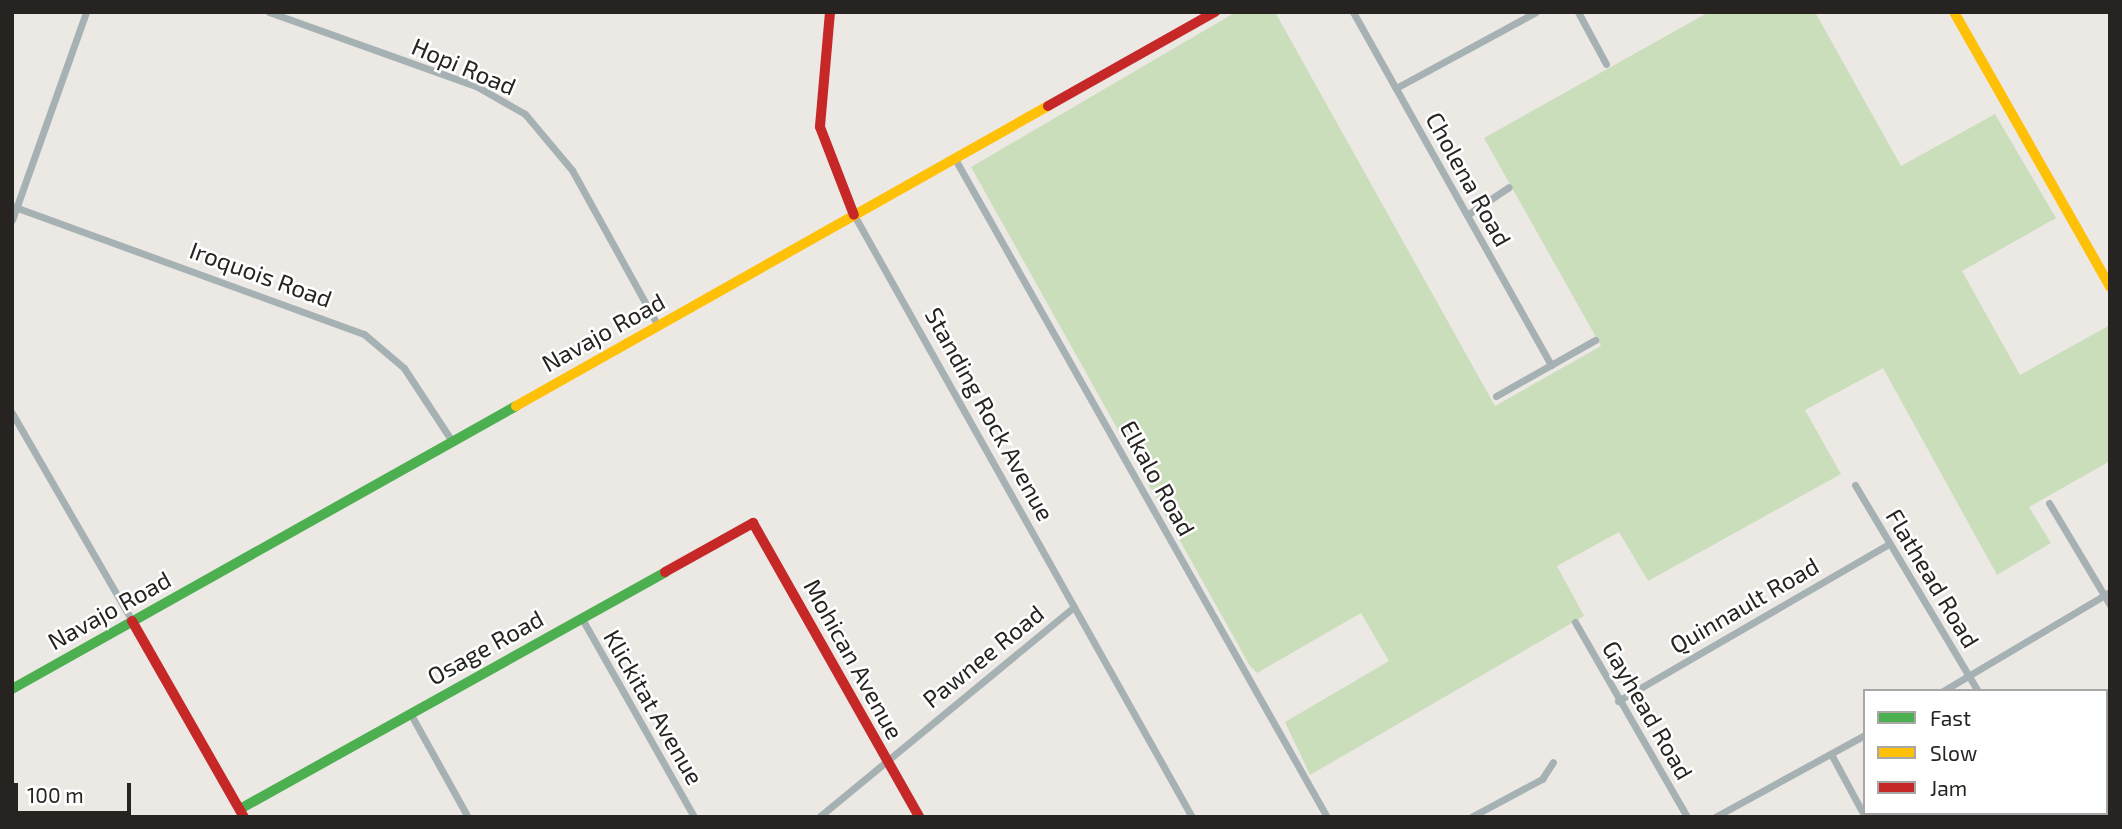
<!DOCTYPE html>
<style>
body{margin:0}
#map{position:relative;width:2122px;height:829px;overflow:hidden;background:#ece8e4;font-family:"Exo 2",sans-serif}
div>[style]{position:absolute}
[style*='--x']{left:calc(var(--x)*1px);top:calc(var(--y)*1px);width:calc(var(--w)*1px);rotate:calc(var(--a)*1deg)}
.green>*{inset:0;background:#cbdebb}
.street>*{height:7px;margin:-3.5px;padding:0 3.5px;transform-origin:3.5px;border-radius:3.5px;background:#a6b1b3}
.fast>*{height:10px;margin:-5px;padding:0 5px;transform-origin:5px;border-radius:5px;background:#4caf50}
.slow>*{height:10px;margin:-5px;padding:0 5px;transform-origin:5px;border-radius:5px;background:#ffc107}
.jam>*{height:10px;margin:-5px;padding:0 5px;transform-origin:5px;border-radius:5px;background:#c62828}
span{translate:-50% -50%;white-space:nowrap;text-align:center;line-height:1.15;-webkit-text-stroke:5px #fff;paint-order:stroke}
.street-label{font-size:24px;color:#262320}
.frame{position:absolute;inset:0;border:14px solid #262320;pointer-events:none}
.legend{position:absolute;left:1863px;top:689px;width:245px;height:126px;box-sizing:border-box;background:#fff;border:2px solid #a8a7a6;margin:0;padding:9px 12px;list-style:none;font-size:21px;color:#262320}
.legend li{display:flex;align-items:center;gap:14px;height:35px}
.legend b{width:35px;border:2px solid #a8a7a6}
.scale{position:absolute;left:14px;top:783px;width:117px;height:32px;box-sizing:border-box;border:4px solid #262320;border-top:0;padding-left:9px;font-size:21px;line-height:24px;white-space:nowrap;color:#262320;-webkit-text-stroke:5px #fff;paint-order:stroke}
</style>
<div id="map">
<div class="green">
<div style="clip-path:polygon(1236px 12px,1275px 12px,1495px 406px,1601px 346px,1484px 138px,1709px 12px,1815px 12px,1901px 166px,1995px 114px,2056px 218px,1962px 271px,2020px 375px,2110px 325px,2110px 461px,2029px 507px,2051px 543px,1997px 575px,1883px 368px,1805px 410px,1841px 474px,1648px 581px,1619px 532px,1557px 566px,1584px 616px,1310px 775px,1285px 722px,1389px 661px,1361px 613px,1257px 673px,1250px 666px,971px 167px)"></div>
</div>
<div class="street">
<div style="--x:269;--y:12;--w:220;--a:19.7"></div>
<div style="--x:476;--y:86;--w:56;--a:29.7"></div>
<div style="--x:525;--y:114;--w:73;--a:50"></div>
<div style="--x:572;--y:170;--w:178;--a:61.1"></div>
<div style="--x:1353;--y:12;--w:405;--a:60.7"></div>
<div style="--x:1578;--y:12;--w:59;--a:61.7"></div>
<div style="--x:1396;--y:88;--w:159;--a:-28.5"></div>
<div style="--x:955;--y:159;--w:756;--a:60.52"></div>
<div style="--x:12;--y:206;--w:375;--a:20"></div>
<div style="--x:364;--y:334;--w:52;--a:40.4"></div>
<div style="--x:404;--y:368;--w:87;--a:56.7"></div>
<div style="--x:854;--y:215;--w:690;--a:60.69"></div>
<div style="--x:1467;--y:215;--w:50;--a:-33.7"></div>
<div style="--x:12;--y:220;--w:221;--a:-70.4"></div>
<div style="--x:1496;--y:396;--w:114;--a:-29.5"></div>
<div style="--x:12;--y:413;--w:240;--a:60"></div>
<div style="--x:1855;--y:485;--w:240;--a:59.2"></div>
<div style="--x:2049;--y:503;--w:119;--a:59.1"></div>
<div style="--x:581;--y:617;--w:230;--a:60.5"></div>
<div style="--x:1575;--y:622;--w:225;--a:60.1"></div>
<div style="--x:1943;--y:691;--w:194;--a:-30.7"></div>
<div style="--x:1618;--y:701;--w:313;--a:-30.1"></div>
<div style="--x:410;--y:713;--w:119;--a:60.9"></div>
<div style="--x:1831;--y:754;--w:72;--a:61.6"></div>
<div style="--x:2045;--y:813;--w:4;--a:63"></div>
<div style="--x:819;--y:817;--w:330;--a:-39.5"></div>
<div style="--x:1471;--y:817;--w:81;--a:-28.2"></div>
<div style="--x:1542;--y:779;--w:20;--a:-57"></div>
<div style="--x:1715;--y:817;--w:171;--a:-28.7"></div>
</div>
<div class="fast">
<div style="--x:12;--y:689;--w:578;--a:-29.31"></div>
<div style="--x:240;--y:809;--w:487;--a:-29.1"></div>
</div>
<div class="slow">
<div style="--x:1954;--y:12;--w:316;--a:60.4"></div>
<div style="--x:516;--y:406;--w:611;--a:-29.42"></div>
</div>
<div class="jam">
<div style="--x:830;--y:12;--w:115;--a:95"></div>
<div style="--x:820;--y:127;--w:94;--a:68.9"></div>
<div style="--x:1048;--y:106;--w:192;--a:-29.4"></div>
<div style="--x:665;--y:572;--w:101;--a:-29.1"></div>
<div style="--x:753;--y:523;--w:338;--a:60.5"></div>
<div style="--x:132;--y:621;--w:226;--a:60.3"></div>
</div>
<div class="street-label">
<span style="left:464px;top:66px;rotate:23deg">Hopi Road</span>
<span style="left:1469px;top:179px;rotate:61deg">Cholena Road</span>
<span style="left:261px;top:274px;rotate:20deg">Iroquois Road</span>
<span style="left:603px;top:332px;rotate:-29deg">Navajo Road</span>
<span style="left:990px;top:414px;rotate:61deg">Standing Rock Avenue</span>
<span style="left:1158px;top:478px;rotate:61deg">Elkalo Road</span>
<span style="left:1933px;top:578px;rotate:59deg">Flathead Road</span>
<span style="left:1744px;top:605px;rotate:-30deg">Quinnault Road</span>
<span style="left:109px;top:610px;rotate:-29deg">Navajo Road</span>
<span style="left:485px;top:647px;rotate:-29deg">Osage Road</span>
<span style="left:983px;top:656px;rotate:-39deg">Pawnee Road</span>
<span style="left:854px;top:659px;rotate:61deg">Mohican Avenue</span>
<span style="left:654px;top:707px;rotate:60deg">Klickitat Avenue</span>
<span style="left:1648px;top:710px;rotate:60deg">Gayhead Road</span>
</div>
<div class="frame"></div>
<ul class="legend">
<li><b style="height:9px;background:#4caf50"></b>Fast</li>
<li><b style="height:9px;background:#ffc107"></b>Slow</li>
<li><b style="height:9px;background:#c62828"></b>Jam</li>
</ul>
<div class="scale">100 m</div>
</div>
